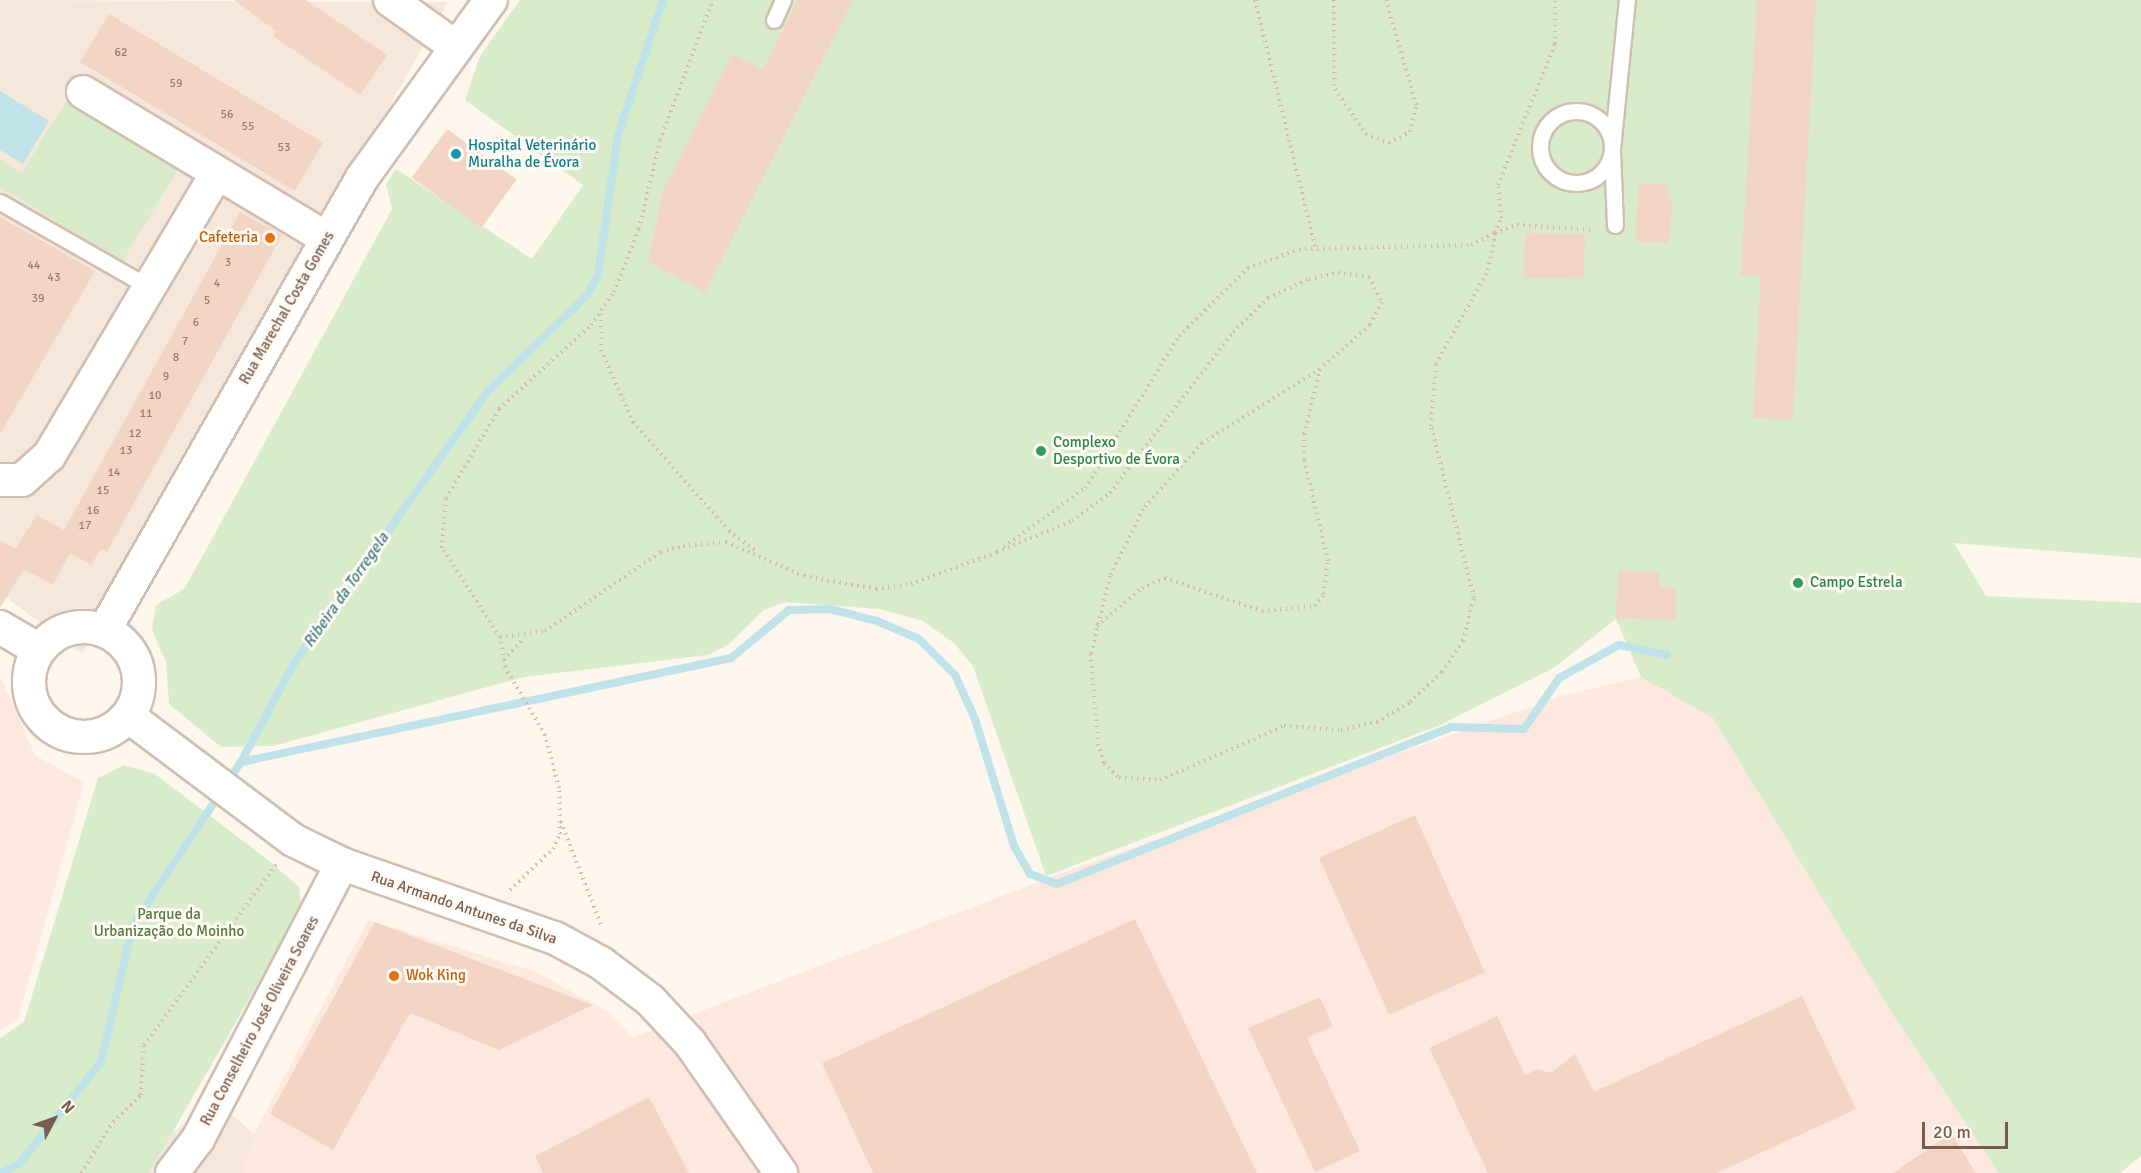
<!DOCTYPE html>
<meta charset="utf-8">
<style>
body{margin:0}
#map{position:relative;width:2141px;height:1173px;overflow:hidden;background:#fdf6ec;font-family:Signika,sans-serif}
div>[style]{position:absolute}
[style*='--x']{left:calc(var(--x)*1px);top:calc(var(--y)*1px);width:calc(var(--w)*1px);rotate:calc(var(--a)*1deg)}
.residential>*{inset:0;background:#f5e8da}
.commercial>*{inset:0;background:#fde8e0}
.green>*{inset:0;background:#d8ecc9}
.water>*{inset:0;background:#bfe3e8}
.stream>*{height:8px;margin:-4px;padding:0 4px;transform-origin:4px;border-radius:4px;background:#bfe3e8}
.building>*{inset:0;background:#f3d5c3;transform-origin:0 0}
.path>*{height:4px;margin-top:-2px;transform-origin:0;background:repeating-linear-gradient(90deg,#d9b8a5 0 1.5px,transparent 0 6px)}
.roads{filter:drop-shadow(2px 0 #d1beb0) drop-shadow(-2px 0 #d1beb0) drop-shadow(0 2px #d1beb0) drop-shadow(0 -2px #d1beb0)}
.service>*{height:15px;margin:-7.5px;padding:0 7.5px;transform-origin:7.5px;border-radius:7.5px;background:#fff}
.service>.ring{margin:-7.5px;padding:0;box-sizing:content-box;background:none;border:15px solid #fff;border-radius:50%}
.minor>*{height:32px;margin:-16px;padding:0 16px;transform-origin:16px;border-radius:16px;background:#fff}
.minor>.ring{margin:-16px;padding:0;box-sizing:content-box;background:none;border:32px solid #fff;border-radius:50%}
.dots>*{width:16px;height:16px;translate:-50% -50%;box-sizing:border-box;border:3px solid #fffaf3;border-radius:50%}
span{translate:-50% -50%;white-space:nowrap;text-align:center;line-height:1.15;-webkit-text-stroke:6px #fffaf3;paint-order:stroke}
.number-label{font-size:12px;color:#987a6a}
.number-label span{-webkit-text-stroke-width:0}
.culture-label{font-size:15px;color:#0d838f}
.left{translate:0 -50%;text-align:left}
.food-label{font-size:15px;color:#c56008}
.right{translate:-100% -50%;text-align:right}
.street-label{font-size:15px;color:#7a5c4d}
.leisure-label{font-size:15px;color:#27864d}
.park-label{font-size:15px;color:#537a41}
.water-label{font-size:16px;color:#437c86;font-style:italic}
.north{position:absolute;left:24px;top:1089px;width:60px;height:60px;-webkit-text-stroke:4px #fffaf3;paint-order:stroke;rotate:49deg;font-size:16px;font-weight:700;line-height:24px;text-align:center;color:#7a5c4d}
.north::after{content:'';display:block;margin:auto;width:21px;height:27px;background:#7a5c4d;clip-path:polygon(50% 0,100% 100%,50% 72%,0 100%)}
.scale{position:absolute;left:1922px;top:1122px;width:86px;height:27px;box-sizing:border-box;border:3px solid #7a5c4d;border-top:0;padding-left:8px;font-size:18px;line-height:21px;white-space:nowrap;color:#7a5c4d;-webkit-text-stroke:4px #fffaf3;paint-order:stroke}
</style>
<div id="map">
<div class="residential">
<div style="clip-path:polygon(0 0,448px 2px,82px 654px,0 593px)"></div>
<div style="clip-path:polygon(216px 1100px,297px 1173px,119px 1173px)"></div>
</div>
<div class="commercial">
<div style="clip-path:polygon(0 676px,35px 755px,84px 783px,18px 1019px,0 1031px)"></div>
<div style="clip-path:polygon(1641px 677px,1713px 718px,1895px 1018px,1999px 1173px,244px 1173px,253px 1135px,368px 920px,536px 972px,607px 1011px,633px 1037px,1067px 871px,1561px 696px)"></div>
</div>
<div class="green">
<div style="clip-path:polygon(520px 0,2141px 0,2141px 558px,1954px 543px,1986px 596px,2141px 603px,2141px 1156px,2120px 1173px,1999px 1173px,1895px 1018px,1713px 718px,1641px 677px,1616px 619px,1555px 667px,1440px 725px,1046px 876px,973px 666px,954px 643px,923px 621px,880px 609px,784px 602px,764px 610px,729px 644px,708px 655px,524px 677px,273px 746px,221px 747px,169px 704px,166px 662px,152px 630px,156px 605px,184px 589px,211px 541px,392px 209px,386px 184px,396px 169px,532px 259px,583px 185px,465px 100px,480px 56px)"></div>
<div style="clip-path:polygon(72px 91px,184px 159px,122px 262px,0 187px,0 160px,22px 173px)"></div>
<div style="clip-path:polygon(124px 765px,155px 774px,268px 860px,299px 887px,301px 909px,149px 1173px,0 1173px,0 1038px,24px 1022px,98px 778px)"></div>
</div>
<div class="water">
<div style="clip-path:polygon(0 91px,49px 121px,23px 164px,0 150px)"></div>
</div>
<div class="stream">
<div style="--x:241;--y:762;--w:501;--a:-11.98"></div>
<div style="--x:731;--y:658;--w:75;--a:-39.6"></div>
<div style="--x:789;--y:610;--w:41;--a:-1.4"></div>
<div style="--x:830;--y:609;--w:49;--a:14.3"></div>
<div style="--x:877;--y:621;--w:46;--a:23.2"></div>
<div style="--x:919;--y:639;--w:51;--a:45"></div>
<div style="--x:955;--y:675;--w:48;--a:65.6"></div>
<div style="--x:975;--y:719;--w:133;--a:72.9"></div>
<div style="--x:1014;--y:846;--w:32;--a:60"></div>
<div style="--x:1030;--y:874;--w:29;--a:20"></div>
<div style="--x:1057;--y:884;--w:424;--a:-21.7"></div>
<div style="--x:1451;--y:727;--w:73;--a:1.6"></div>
<div style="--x:1524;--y:729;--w:62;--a:-55.5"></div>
<div style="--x:1559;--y:678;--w:68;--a:-28.8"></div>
<div style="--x:1619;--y:645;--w:49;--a:11.8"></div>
<div style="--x:2;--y:1173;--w:19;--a:-28"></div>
<div style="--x:19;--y:1164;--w:131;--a:-51.2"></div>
<div style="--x:101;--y:1062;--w:141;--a:-76.9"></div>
<div style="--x:133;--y:925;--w:196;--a:-56.5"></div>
<div style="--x:241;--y:762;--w:112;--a:-61.8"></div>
<div style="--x:294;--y:663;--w:333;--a:-54.5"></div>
<div style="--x:487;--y:392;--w:141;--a:-44.1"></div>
<div style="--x:588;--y:294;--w:21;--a:-62"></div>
<div style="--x:598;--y:275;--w:141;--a:-81.9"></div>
<div style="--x:618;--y:135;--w:142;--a:-71.6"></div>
</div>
<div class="building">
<div style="clip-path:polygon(234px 0,306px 0,387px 55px,360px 95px,273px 36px,276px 31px)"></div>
<div style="clip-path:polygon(798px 0,853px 0,705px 292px,648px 262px,663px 191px,732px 54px,763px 69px)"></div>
<div style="clip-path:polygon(1757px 0,1816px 0,1793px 420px,1753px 418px,1761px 276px,1741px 275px)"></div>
<div style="left:109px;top:14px;width:250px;height:56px;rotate:31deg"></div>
<div style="left:447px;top:129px;width:86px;height:60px;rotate:36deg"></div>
<div style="clip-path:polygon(1639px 183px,1668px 185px,1667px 198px,1673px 199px,1669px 243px,1635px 241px)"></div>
<div style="clip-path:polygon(240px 212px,282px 235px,107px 552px,101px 549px,91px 565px,70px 553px,53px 585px,24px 569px,0 608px,0 540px,15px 549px,37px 515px,64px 530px)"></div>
<div style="clip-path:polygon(0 217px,95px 271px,0 434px)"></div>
<div style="left:1525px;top:233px;width:60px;height:45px;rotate:1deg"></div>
<div style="clip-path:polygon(1618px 571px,1659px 572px,1659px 587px,1676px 588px,1675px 620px,1616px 618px)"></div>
<div style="left:1415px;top:815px;width:172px;height:105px;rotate:66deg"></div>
<div style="clip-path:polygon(1135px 919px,1257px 1173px,873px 1173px,822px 1063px)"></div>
<div style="clip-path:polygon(375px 922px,593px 1005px,499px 1050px,410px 1013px,333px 1150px,270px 1114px)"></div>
<div style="clip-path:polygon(1802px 996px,1856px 1109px,1717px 1173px,1488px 1173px,1429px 1048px,1497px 1016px,1525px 1075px,1538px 1069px,1551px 1073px,1575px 1054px,1594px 1092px)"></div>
<div style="clip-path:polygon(1320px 997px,1333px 1026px,1307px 1038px,1360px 1151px,1315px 1172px,1248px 1028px)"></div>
<div style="clip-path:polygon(649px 1097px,689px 1173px,543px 1173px,535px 1156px)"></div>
<div style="clip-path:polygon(1951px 1133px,1976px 1173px,1893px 1173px)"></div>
</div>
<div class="path">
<div style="--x:1255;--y:0;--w:254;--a:76.3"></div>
<div style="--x:1334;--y:0;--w:89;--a:89.4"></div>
<div style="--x:1335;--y:89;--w:55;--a:55.4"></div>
<div style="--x:1366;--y:134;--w:25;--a:21"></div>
<div style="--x:1389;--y:143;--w:24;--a:-28"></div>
<div style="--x:1410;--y:132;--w:28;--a:-77"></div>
<div style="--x:1416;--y:105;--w:109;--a:-105.9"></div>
<div style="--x:601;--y:314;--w:36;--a:90"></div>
<div style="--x:601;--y:350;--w:79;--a:66"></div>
<div style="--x:633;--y:422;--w:145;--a:48.6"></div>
<div style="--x:729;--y:531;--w:35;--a:37"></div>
<div style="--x:1004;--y:547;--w:100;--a:-36.1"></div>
<div style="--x:1085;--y:488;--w:179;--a:-58.3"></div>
<div style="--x:1179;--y:336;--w:97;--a:-44.6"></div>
<div style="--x:1248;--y:268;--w:54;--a:-20.4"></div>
<div style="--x:1299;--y:249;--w:172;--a:-1.3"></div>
<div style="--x:1471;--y:245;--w:27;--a:-27"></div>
<div style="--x:1495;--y:233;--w:16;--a:-68"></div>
<div style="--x:1501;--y:218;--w:33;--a:-95"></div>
<div style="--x:1498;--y:185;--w:152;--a:-68"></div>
<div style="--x:1555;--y:44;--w:44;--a:-90"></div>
<div style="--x:997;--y:552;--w:81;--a:-22.5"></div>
<div style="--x:1072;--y:521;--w:47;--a:-36.4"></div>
<div style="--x:1110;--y:493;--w:203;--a:-52.6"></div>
<div style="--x:1233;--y:332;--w:49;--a:-44.2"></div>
<div style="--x:1268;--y:298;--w:45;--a:-24.9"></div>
<div style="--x:1309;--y:279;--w:30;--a:-12"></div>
<div style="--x:1338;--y:273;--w:31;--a:7"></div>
<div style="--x:1369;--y:277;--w:28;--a:63"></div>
<div style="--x:1382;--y:302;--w:26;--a:118"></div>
<div style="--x:1370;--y:325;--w:67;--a:138.7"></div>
<div style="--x:1320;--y:369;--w:139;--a:147.9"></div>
<div style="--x:1202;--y:443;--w:89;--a:131.8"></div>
<div style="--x:1143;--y:509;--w:75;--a:116.2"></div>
<div style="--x:1110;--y:576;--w:80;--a:103.7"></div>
<div style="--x:1091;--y:654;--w:90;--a:85.6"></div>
<div style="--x:1098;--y:744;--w:20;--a:72"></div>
<div style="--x:1104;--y:763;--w:21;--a:45"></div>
<div style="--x:1119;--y:778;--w:41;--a:2.8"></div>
<div style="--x:1160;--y:780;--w:135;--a:-23.5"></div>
<div style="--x:1284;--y:726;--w:57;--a:4"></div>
<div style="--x:1341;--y:730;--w:37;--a:-13"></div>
<div style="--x:1377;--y:722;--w:39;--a:-31"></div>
<div style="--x:1410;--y:702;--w:44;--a:-43.2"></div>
<div style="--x:1442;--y:672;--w:37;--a:-56"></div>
<div style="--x:1463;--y:641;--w:44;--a:-75.7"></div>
<div style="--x:1474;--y:598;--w:177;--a:-104"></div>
<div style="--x:1431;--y:426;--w:62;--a:-85.4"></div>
<div style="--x:1436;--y:364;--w:107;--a:-61"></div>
<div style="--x:1488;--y:270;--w:38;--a:-79"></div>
<div style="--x:1495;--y:233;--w:23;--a:-20"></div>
<div style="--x:1517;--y:225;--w:78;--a:3.7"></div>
<div style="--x:1097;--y:626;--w:59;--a:-40.2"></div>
<div style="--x:1142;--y:588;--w:25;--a:-23"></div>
<div style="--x:1165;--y:578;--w:102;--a:18.8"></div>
<div style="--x:1262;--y:611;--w:53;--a:-5.4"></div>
<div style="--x:1315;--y:606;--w:15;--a:-53"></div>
<div style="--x:1324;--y:594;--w:33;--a:-83"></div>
<div style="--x:1328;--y:561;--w:105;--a:-103.2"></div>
<div style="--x:1304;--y:459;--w:25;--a:-90"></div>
<div style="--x:1304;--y:434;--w:67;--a:-76.2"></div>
<div style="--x:500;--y:637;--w:45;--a:-7.6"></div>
<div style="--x:545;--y:631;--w:140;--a:-34.3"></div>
<div style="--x:661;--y:552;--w:23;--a:-15"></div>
<div style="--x:683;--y:546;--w:43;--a:-5.3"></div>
<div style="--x:726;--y:542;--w:85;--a:23.6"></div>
<div style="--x:804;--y:576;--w:73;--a:10.2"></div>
<div style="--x:876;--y:589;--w:35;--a:-8"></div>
<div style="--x:911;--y:584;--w:93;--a:-20.2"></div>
<div style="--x:504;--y:660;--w:28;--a:-48"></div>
<div style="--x:561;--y:822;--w:113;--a:68.7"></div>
<div style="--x:510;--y:890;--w:59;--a:-43.6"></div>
<div style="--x:553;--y:849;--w:17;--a:-65"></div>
<div style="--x:560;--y:834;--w:46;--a:-91.2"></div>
<div style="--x:559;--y:788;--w:55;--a:-104.8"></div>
<div style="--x:545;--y:735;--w:79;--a:-120.5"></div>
<div style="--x:505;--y:667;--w:30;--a:-99"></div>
<div style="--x:500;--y:637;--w:106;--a:-123.1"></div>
<div style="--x:442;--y:548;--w:50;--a:-85.4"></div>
<div style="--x:446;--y:498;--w:104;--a:-59.2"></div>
<div style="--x:499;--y:409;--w:125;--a:-42.4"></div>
<div style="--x:591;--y:325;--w:40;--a:-55.1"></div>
<div style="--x:614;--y:292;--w:68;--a:-68.4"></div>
<div style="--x:639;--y:229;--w:91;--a:-76.7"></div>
<div style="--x:660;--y:140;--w:150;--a:-69.3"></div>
<div style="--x:81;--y:1173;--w:60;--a:-57.9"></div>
<div style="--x:113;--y:1122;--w:39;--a:-44"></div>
<div style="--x:141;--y:1095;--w:50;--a:-86.6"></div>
<div style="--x:144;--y:1045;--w:225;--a:-53.8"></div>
</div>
<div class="roads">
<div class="service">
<div style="--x:774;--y:20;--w:22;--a:-66"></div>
<div class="ring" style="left:1540px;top:111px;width:57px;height:57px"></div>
<div style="--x:0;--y:202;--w:172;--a:29.7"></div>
<div style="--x:1615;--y:225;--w:76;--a:-92.3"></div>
<div style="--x:1612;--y:149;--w:150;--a:-84.3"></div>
</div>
<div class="minor">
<div style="--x:390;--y:0;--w:81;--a:35.5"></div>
<div style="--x:83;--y:92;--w:283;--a:31"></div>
<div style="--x:0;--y:480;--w:22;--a:0"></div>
<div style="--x:22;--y:480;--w:36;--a:-42"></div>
<div style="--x:49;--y:456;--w:329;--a:-59.3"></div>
<div style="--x:0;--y:627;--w:45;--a:30.5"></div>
<div class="ring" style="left:29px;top:627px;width:78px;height:78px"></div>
<div style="--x:104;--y:631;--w:521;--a:-60.34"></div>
<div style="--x:362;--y:178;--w:220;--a:-54.1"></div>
<div style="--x:128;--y:716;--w:206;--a:36.9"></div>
<div style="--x:293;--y:840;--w:55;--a:26.1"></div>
<div style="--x:342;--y:864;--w:225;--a:19.2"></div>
<div style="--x:555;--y:938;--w:52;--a:28.5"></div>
<div style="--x:601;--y:963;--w:61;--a:37.1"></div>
<div style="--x:650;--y:1000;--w:59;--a:47.1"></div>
<div style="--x:690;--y:1043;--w:159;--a:55"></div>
<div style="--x:172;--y:1173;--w:43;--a:-52.6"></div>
<div style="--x:198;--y:1139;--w:310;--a:-62.4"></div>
</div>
</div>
<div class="dots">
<div style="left:456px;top:154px;background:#0f9aa8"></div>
<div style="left:270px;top:238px;background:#e8710a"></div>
<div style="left:1041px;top:451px;background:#2e9e5b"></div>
<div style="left:1798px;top:583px;background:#2e9e5b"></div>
<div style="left:394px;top:976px;background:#e8710a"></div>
</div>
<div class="number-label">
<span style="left:121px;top:53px">62</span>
<span style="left:176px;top:84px">59</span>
<span style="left:227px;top:115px">56</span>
<span style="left:248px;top:127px">55</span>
<span style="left:284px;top:148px">53</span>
<span style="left:228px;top:263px">3</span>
<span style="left:34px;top:266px">44</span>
<span style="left:54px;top:278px">43</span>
<span style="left:217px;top:284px">4</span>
<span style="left:38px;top:299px">39</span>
<span style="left:207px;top:301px">5</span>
<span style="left:196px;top:323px">6</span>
<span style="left:185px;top:342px">7</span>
<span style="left:176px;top:358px">8</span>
<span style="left:166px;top:377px">9</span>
<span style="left:155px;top:396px">10</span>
<span style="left:146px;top:414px">11</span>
<span style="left:135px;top:434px">12</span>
<span style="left:126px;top:451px">13</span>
<span style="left:114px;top:473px">14</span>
<span style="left:103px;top:491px">15</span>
<span style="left:93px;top:511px">16</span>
<span style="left:85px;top:526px">17</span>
</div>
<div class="culture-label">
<span class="left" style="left:468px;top:154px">Hospital Veterinário<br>Muralha de Évora</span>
</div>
<div class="food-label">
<span class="right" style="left:258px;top:238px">Cafeteria</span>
<span class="left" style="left:406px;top:976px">Wok King</span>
</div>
<div class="street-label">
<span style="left:287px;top:308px;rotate:-60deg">Rua Marechal Costa Gomes</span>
<span style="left:464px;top:908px;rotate:19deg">Rua Armando Antunes da Silva</span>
<span style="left:260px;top:1021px;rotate:-62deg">Rua Conselheiro José Oliveira Soares</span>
</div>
<div class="leisure-label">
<span class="left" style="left:1053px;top:451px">Complexo<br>Desportivo de Évora</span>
<span class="left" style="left:1810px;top:583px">Campo Estrela</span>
</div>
<div class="park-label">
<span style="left:169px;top:923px">Parque da<br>Urbanização do Moinho</span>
</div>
<div class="water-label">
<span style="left:346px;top:590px;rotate:-55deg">Ribeira da Torregela</span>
</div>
<div class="north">N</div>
<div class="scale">20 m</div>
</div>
